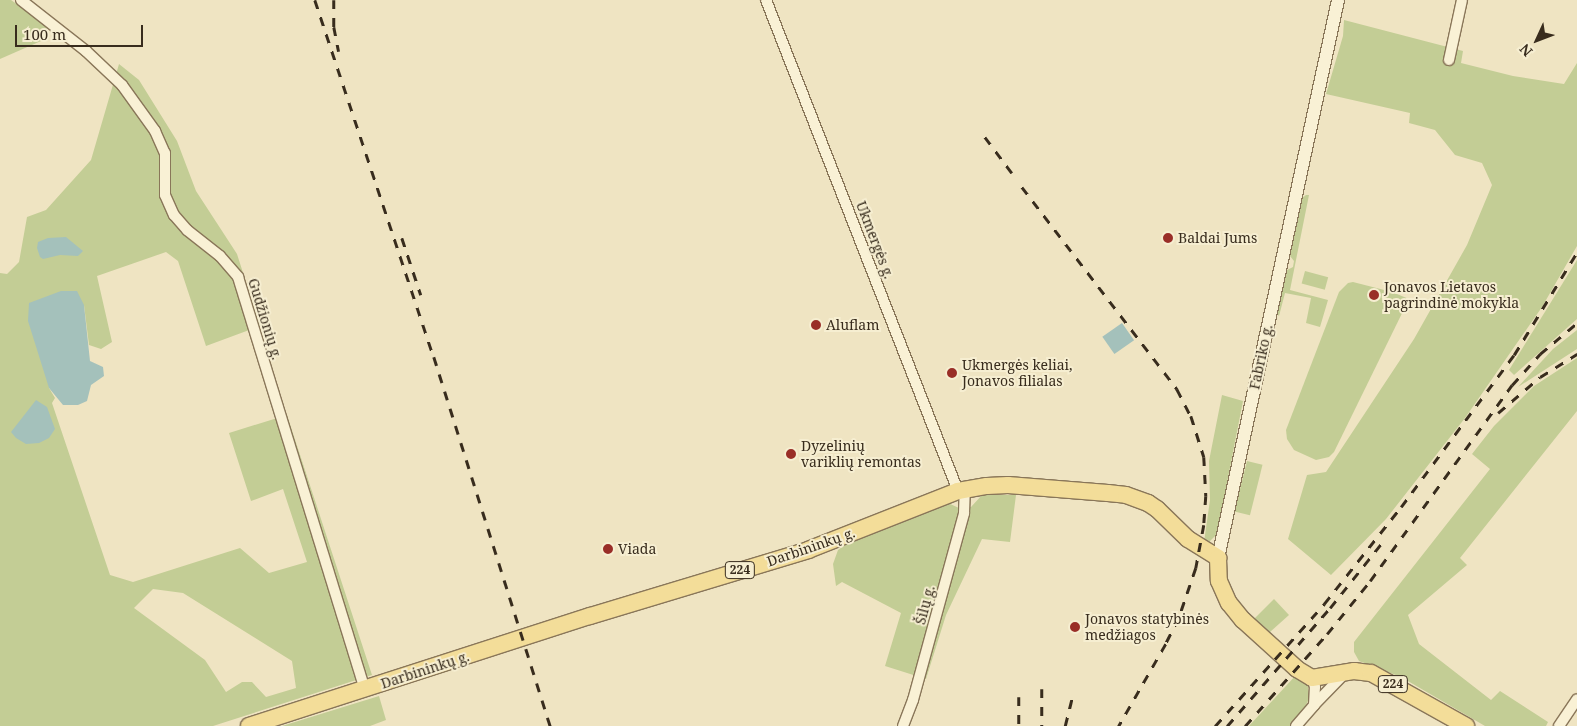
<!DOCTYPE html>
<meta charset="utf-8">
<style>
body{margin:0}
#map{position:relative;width:1577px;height:726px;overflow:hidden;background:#efe4c2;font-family:"Noto Serif",serif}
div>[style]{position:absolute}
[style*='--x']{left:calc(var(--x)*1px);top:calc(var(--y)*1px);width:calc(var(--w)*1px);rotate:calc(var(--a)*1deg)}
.green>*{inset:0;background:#c3cd95;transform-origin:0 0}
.water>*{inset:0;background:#a4c1bb;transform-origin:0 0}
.roads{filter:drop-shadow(1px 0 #897659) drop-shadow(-1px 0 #897659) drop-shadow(0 1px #897659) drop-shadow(0 -1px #897659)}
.minor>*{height:10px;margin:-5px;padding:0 5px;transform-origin:5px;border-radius:5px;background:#f9f1d5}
.tertiary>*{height:12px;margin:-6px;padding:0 6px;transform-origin:6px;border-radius:6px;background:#f9f1d5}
.primary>*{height:16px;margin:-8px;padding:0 8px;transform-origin:8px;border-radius:8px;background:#f3dd99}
.rail>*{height:2.5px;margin-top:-1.25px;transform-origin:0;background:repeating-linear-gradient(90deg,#382c1d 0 9px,transparent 0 18px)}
.dots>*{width:14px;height:14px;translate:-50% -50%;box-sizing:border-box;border:2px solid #f6eed1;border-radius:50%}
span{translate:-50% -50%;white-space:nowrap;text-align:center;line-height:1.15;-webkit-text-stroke:4px #f6eed1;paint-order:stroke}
.shield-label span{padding:1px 4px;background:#f6eed1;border:1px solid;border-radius:4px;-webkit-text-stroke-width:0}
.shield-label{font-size:12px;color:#382c1d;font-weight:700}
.poi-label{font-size:14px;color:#382c1d}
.left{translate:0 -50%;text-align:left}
.street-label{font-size:14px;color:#382c1d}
.north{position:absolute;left:1512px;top:15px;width:50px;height:50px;-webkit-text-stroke:4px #f6eed1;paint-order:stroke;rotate:227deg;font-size:14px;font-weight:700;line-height:20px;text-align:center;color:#382c1d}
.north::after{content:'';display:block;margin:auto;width:18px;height:22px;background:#382c1d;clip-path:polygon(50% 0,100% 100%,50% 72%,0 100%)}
.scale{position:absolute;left:15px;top:25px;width:128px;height:22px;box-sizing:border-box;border:2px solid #382c1d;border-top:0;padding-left:6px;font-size:15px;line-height:18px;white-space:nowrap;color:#382c1d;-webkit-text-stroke:4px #f6eed1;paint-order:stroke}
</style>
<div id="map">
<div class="green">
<div style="clip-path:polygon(0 0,11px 0,48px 27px,41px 41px,0 59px)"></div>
<div style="clip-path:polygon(1344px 20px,1463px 51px,1461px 63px,1513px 76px,1564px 84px,1577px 63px,1577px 246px,1542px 307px,1465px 418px,1386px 519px,1331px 575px,1288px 539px,1307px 475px,1326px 472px,1414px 339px,1467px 245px,1492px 185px,1482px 163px,1455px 155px,1435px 130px,1409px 123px,1410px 113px,1326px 94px,1343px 36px)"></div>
<div style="clip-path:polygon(evenodd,119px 64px,139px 80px,177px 141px,196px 191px,237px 254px,260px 326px,206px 346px,178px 261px,166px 252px,97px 276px,112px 342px,101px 349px,89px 345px,84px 305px,49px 388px,55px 398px,52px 403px,110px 575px,133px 582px,240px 548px,269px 573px,307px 562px,283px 489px,251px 501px,229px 433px,287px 415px,372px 675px,213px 726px,0 726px,0 273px,7px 274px,19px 262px,27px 217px,46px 210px,91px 160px,119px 64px,153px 589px,183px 593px,292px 661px,296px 688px,266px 697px,252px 682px,242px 682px,226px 692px,205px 660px,134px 608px,153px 589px)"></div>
<div style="clip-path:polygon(1306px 195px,1309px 195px,1290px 290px,1328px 300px,1320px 327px,1306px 323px,1311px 298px,1285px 293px,1279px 316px,1277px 314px,1287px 270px,1293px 267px,1294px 261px,1290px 256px,1302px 198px)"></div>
<div style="clip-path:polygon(1577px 260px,1577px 319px,1514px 375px,1509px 370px)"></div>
<div style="left:1305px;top:271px;width:24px;height:13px;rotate:15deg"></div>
<div style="clip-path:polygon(1353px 282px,1392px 292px,1409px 299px,1334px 452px,1329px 457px,1316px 460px,1294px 450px,1287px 439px,1286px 430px,1339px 292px,1348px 283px)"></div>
<div style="clip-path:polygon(1577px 330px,1577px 349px,1518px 387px,1553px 349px)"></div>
<div style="clip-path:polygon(1577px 358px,1577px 411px,1460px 558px,1467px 565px,1408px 615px,1419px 644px,1491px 700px,1500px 691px,1548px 722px,1546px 726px,1485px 726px,1401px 677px,1359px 661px,1354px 652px,1354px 642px,1490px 469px,1472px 454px,1494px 426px,1534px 386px)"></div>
<div style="clip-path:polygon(1222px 395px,1243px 401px,1217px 534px,1208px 543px,1204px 542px,1210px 500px,1209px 461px)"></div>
<div style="left:1247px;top:461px;width:16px;height:52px;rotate:14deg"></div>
<div style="clip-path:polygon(982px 495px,1016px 495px,1010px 542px,982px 539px,946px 615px,926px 679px,885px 666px,901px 613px,842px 582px,836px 586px,833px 564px,838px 550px,845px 545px,932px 508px,948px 503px,959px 508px,971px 507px)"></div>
<div style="clip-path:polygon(1274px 599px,1289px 615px,1269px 633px,1253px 620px)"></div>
<div style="clip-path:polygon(1297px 674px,1308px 686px,1309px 699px,1302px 713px,1290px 726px,1249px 726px)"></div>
<div style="clip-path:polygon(379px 696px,386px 720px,370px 726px,282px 726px)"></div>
</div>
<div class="water">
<div style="clip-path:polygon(66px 237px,83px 251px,78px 256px,60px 255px,43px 259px,40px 257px,37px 248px,38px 242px,48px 238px)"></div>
<div style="clip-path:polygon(61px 291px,77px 291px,84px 305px,90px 361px,103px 367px,104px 376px,91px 385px,87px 401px,78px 405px,63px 405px,49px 388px,28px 321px,29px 303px)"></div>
<div style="left:1122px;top:323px;width:21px;height:24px;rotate:55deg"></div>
<div style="clip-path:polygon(36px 400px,47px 407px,55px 429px,49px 438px,39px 443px,26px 444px,16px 438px,11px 432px)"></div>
</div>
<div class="roads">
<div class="minor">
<div style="--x:21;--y:0;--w:83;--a:38.1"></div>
<div style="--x:86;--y:51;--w:50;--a:43.4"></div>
<div style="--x:122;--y:85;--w:57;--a:54.3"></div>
<div style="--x:155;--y:131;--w:24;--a:66"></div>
<div style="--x:165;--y:153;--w:42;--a:90"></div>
<div style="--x:165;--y:195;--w:22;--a:66"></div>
<div style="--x:174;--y:215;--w:20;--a:49"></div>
<div style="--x:187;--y:230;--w:42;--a:38.2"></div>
<div style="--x:220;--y:256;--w:28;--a:49"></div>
<div style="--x:238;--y:277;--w:432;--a:72.9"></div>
<div style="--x:766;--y:0;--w:527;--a:68.64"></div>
<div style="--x:1449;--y:60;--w:61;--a:-77.8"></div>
<div style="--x:1314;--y:705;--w:45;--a:-45.9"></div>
<div style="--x:903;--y:726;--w:28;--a:-69"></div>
<div style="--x:913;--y:700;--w:194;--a:-74.7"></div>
<div style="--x:964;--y:513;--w:23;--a:-88"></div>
<div style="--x:1296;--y:726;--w:28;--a:-49"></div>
<div style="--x:1314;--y:705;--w:18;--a:-87"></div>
<div style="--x:1315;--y:687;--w:9;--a:-108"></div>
<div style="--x:1559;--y:726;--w:32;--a:-56"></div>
</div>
<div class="tertiary">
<div style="--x:1218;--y:558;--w:571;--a:-77.86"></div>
</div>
<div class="primary">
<div style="--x:249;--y:726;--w:358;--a:-17.9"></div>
<div style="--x:590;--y:616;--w:228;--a:-16.8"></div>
<div style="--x:808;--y:550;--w:161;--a:-21.5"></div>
<div style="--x:958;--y:491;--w:29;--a:-10"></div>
<div style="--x:987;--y:486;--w:21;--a:-3"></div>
<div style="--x:1008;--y:485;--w:100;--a:4.6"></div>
<div style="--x:1108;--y:493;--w:18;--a:6"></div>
<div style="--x:1126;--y:495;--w:23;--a:20"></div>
<div style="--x:1148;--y:503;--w:11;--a:34"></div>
<div style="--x:1157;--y:509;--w:43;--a:44.1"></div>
<div style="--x:1188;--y:539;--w:36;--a:32"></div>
<div style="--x:1218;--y:558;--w:23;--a:88"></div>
<div style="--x:1219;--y:581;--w:24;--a:66"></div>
<div style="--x:1229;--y:603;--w:22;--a:51"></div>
<div style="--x:1243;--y:620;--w:73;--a:42.2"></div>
<div style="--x:1297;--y:669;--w:17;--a:31"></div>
<div style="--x:1312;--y:678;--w:43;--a:-9.5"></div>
<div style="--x:1354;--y:671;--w:17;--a:7"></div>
<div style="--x:1371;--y:673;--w:109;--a:29.2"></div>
</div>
</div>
<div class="rail">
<div style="--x:315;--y:0;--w:376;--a:71.6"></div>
<div style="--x:434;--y:357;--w:387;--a:72.5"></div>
<div style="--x:334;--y:0;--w:27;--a:90"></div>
<div style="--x:334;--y:27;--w:25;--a:79"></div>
<div style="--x:985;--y:137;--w:45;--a:53.1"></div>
<div style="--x:1022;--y:187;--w:255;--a:52.5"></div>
<div style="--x:1177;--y:389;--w:30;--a:63"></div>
<div style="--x:1191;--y:416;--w:43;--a:72.4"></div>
<div style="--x:1204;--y:457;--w:39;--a:87"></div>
<div style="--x:1206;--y:496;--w:29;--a:94"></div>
<div style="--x:1204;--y:525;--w:44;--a:100.5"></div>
<div style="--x:1196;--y:568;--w:53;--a:108.8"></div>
<div style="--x:1179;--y:618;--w:29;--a:117"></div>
<div style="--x:1166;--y:644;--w:95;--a:119.8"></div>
<div style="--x:402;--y:238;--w:60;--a:71.6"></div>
<div style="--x:1498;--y:413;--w:55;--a:-40.6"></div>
<div style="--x:1540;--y:377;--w:44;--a:-31.9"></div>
<div style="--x:1042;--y:689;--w:37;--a:90"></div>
<div style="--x:1019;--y:697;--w:29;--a:90"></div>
<div style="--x:1065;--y:726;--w:29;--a:-76"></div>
<div style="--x:1215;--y:726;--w:164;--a:-48.2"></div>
<div style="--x:1324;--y:604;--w:124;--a:-51.6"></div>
<div style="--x:1401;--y:507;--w:189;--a:-53.4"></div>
<div style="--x:1514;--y:355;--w:121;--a:-58.5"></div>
<div style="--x:1227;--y:726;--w:157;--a:-48.9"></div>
<div style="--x:1330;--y:608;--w:87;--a:-51.5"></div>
<div style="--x:1245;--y:726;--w:123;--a:-48.3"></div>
<div style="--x:1327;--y:634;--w:68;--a:-50.9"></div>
<div style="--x:1370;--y:581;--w:242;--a:-54.1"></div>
<div style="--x:1512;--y:385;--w:42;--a:-47.9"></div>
<div style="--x:1540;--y:354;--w:48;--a:-40"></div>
</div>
<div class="dots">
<div style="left:1168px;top:238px;background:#992e27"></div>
<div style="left:1374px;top:295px;background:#992e27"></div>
<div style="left:816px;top:325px;background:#992e27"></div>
<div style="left:952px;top:373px;background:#992e27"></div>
<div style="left:791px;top:454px;background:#992e27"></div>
<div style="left:608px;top:549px;background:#992e27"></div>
<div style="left:1075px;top:627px;background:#992e27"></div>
</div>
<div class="shield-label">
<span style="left:740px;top:570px">224</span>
<span style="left:1393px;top:684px">224</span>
</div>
<div class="poi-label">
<span class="left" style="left:1178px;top:238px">Baldai Jums</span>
<span class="left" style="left:1384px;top:295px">Jonavos Lietavos<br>pagrindinė mokykla</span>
<span class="left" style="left:826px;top:325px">Aluflam</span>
<span class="left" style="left:962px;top:373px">Ukmergės keliai,<br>Jonavos filialas</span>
<span class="left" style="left:801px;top:454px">Dyzelinių<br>variklių remontas</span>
<span class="left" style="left:618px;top:549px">Viada</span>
<span class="left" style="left:1085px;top:627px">Jonavos statybinės<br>medžiagos</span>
</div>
<div class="street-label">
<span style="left:875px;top:240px;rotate:69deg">Ukmergės g.</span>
<span style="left:265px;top:319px;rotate:73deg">Gudžionių g.</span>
<span style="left:1261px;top:357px;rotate:-78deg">Fabriko g.</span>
<span style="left:811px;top:547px;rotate:-19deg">Darbininkų g.</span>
<span style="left:925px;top:605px;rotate:-75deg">Šilų g.</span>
<span style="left:425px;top:670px;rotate:-18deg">Darbininkų g.</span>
</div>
<div class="north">N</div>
<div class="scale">100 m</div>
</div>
